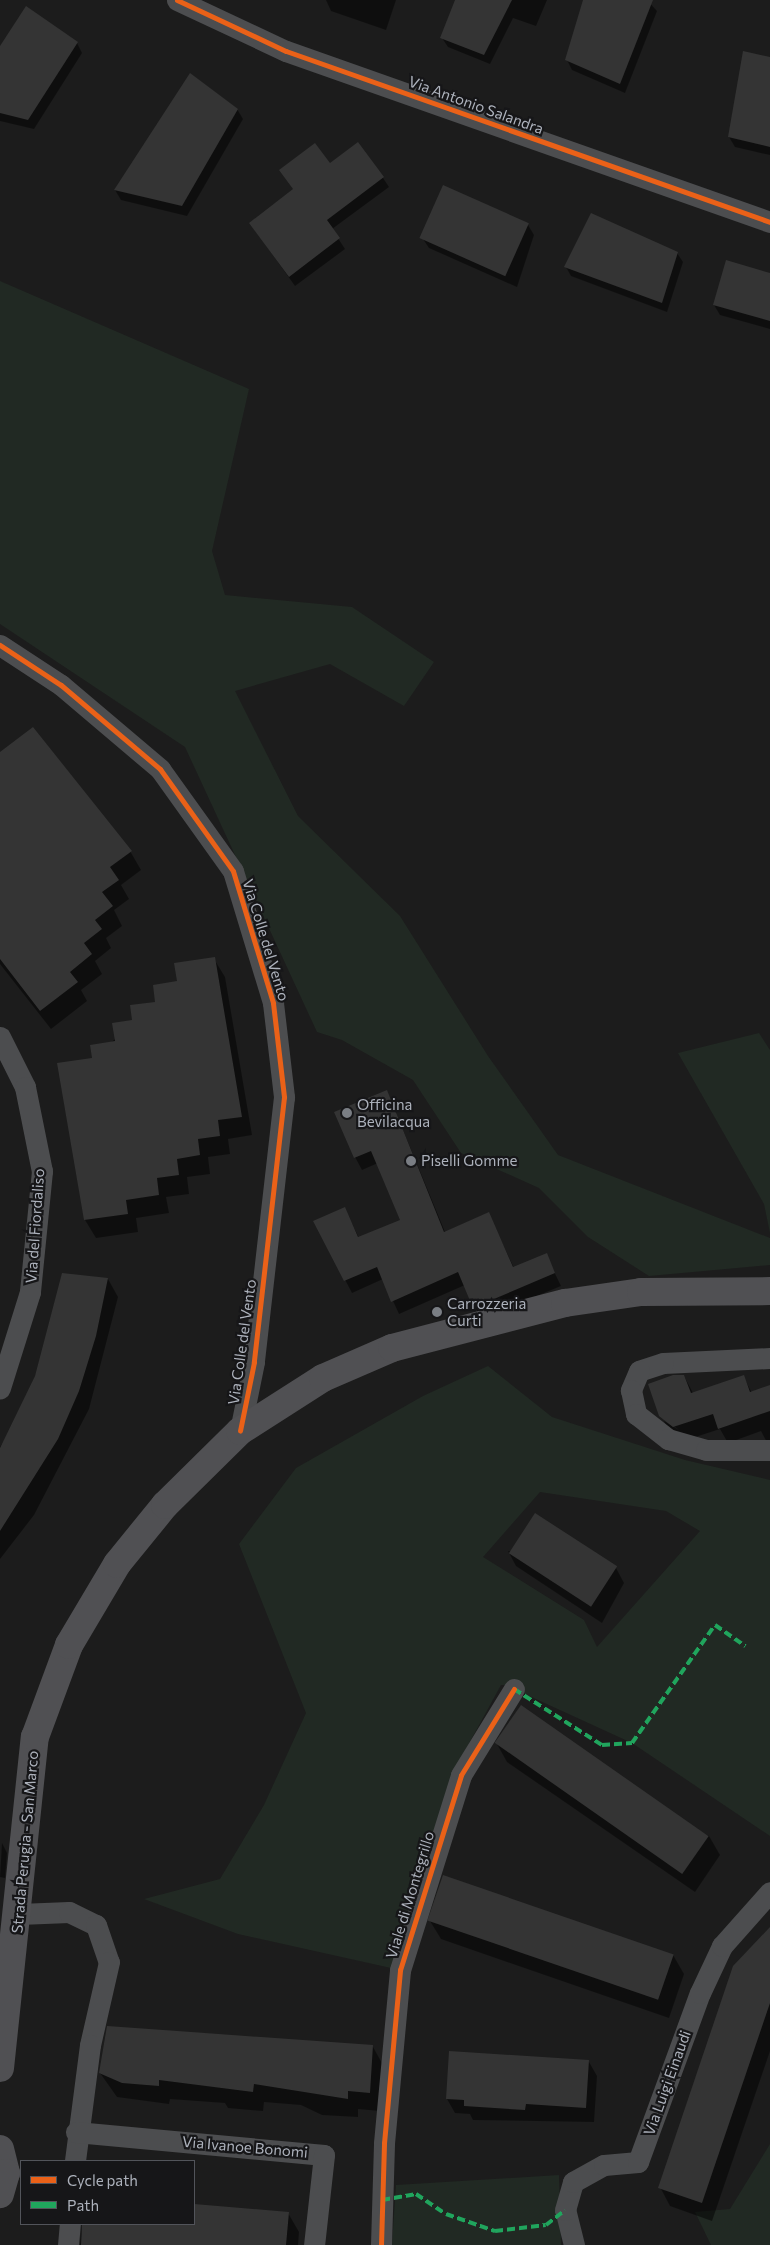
<!DOCTYPE html>
<style>
body{margin:0}
#map{position:relative;width:770px;height:2245px;overflow:hidden;background:#1c1c1c;font-family:Commissioner,sans-serif}
div>[style]{position:absolute}
[style*='--x']{left:calc(var(--x)*1px);top:calc(var(--y)*1px);width:calc(var(--w)*1px);rotate:calc(var(--a)*1deg)}
.green>*{inset:0;background:#212923}
.shadow>*{inset:0;background:#0007}
.building>*{inset:0;background:#343434;transform-origin:0 0}
.minor>*{height:21px;margin:-10.5px;padding:0 10.5px;transform-origin:10.5px;border-radius:10.5px;background:#4c4d4f}
.secondary>*{height:28px;margin:-14px;padding:0 14px;transform-origin:14px;border-radius:14px;background:#505053}
.quiet>*{height:4px;margin-top:-2px;transform-origin:0;background:repeating-linear-gradient(90deg,#20a55d 0 8px,transparent 0 12px)}
.cycleway>*{height:5px;margin:-2.5px;padding:0 2.5px;transform-origin:2.5px;border-radius:2.5px;background:#ea6118}
.dots>*{width:14px;height:14px;translate:-50% -50%;box-sizing:border-box;border:2px solid #161618;border-radius:50%}
span{translate:-50% -50%;white-space:nowrap;text-align:center;line-height:1.15;-webkit-text-stroke:4.5px #161618;paint-order:stroke}
.street-label{font-size:15px;color:#adb2bc}
.poi-label{font-size:15px;color:#adb2bc}
.left{translate:0 -50%;text-align:left}
.legend{position:absolute;left:20px;top:2160px;width:175px;height:65px;box-sizing:border-box;background:#161618;border:1px solid #52545a;margin:0;padding:6px 9px;list-style:none;font-size:15px;color:#adb2bc}
.legend li{display:flex;align-items:center;gap:10px;height:25px}
.legend b{width:25px;border:1px solid #52545a}
</style>
<div id="map">
<div class="green">
<div style="clip-path:polygon(0 281px,249px 389px,212px 551px,225px 595px,352px 607px,434px 662px,404px 706px,330px 664px,235px 691px,298px 816px,400px 916px,488px 1056px,558px 1155px,770px 1238px,770px 1265px,649px 1276px,588px 1237px,539px 1188px,461px 1153px,413px 1080px,342px 1040px,317px 1032px,185px 747px,0 624px)"></div>
<div style="clip-path:polygon(759px 1033px,770px 1050px,770px 1233px,764px 1204px,678px 1053px)"></div>
<div style="clip-path:polygon(evenodd,488px 1366px,552px 1417px,685px 1460px,770px 1480px,770px 1836px,632px 1743px,514px 1689px,518px 1685px,501px 1685px,455px 1769px,391px 1968px,238px 1934px,144px 1899px,220px 1879px,264px 1805px,306px 1713px,239px 1544px,296px 1468px,423px 1396px,488px 1366px,540px 1492px,666px 1511px,700px 1531px,597px 1647px,584px 1620px,483px 1557px,540px 1492px)"></div>
<div style="clip-path:polygon(770px 2144px,770px 2245px,711px 2245px,695px 2212px,730px 2209px)"></div>
<div style="clip-path:polygon(559px 2175px,561px 2245px,392px 2245px,396px 2185px)"></div>
</div>
<div class="shadow">
<div style="clip-path:polygon(326px 0,396px 0,386px 30px,331px 11px)"></div>
<div style="clip-path:polygon(456px 0,547px 0,536px 26px,513px 18px,490px 64px,448px 47px,442px 38px)"></div>
<div style="clip-path:polygon(584px 0,647px 0,657px 11px,625px 93px,572px 70px,567px 60px)"></div>
<div style="clip-path:polygon(77px 43px,82px 53px,34px 129px,0 121px,0 48px)"></div>
<div style="clip-path:polygon(770px 58px,770px 155px,735px 147px,729px 137px)"></div>
<div style="clip-path:polygon(237px 109px,243px 119px,187px 216px,121px 200px,115px 190px)"></div>
<div style="clip-path:polygon(329px 165px,383px 178px,389px 187px,332px 229px,345px 249px,295px 286px,250px 223px,294px 190px,281px 170px)"></div>
<div style="clip-path:polygon(528px 225px,534px 235px,517px 287px,429px 248px,423px 239px)"></div>
<div style="clip-path:polygon(677px 253px,683px 262px,667px 312px,571px 276px,566px 267px)"></div>
<div style="clip-path:polygon(770px 274px,770px 329px,720px 315px,714px 305px)"></div>
<div style="clip-path:polygon(0 753px,130px 851px,141px 870px,121px 885px,129px 899px,114px 910px,122px 926px,106px 938px,111px 948px,95px 961px,102px 974px,81px 990px,87px 1001px,51px 1029px,0 964px)"></div>
<div style="clip-path:polygon(214px 959px,225px 977px,252px 1135px,228px 1139px,230px 1154px,208px 1157px,210px 1174px,187px 1177px,189px 1194px,166px 1197px,169px 1213px,136px 1218px,138px 1232px,96px 1238px,85px 1220px,93px 1059px,178px 982px)"></div>
<div style="clip-path:polygon(387px 1091px,445px 1232px,488px 1213px,514px 1268px,546px 1255px,561px 1286px,481px 1319px,465px 1285px,399px 1314px,383px 1279px,352px 1293px,315px 1222px,345px 1209px,359px 1238px,402px 1220px,378px 1163px,362px 1170px,355px 1157px)"></div>
<div style="clip-path:polygon(108px 1279px,118px 1297px,89px 1409px,34px 1515px,0 1559px,0 1447px,18px 1419px,46px 1349px)"></div>
<div style="clip-path:polygon(684px 1376px,693px 1393px,743px 1376px,752px 1393px,770px 1386px,770px 1448px,761px 1431px,728px 1443px,720px 1429px,683px 1441px,669px 1431px,664px 1421px,679px 1430px,661px 1416px)"></div>
<div style="clip-path:polygon(508px 1551px,616px 1568px,624px 1583px,602px 1623px,516px 1566px)"></div>
<div style="clip-path:polygon(497px 1744px,709px 1836px,720px 1855px,695px 1892px,507px 1762px)"></div>
<div style="clip-path:polygon(2px 1843px,7px 1853px,5px 1878px,0 1877px)"></div>
<div style="clip-path:polygon(430px 1921px,673px 1955px,684px 1974px,669px 2018px,441px 1939px)"></div>
<div style="clip-path:polygon(770px 1929px,770px 2051px,712px 2221px,670px 2206px,660px 2187px)"></div>
<div style="clip-path:polygon(373px 2047px,383px 2065px,380px 2111px,358px 2109px,358px 2117px,322px 2115px,301px 2105px,264px 2102px,263px 2111px,228px 2108px,225px 2103px,170px 2099px,169px 2104px,117px 2097px,100px 2073px)"></div>
<div style="clip-path:polygon(589px 2062px,597px 2076px,594px 2122px,473px 2120px,470px 2114px,455px 2113px,447px 2099px)"></div>
<div style="clip-path:polygon(194px 2205px,288px 2213px,299px 2232px,298px 2245px,80px 2245px,82px 2224px,194px 2224px)"></div>
</div>
<div class="building">
<div style="clip-path:polygon(455px 0,512px 0,484px 55px,440px 38px)"></div>
<div style="clip-path:polygon(583px 0,653px 0,620px 84px,565px 60px)"></div>
<div style="clip-path:polygon(26px 6px,78px 42px,28px 120px,0 113px,0 46px)"></div>
<div style="clip-path:polygon(743px 51px,770px 57px,770px 147px,728px 137px)"></div>
<div style="clip-path:polygon(190px 73px,238px 109px,182px 206px,114px 190px)"></div>
<div style="clip-path:polygon(358px 142px,384px 177px,327px 220px,340px 238px,289px 277px,249px 223px,293px 189px,279px 170px,315px 143px,330px 163px)"></div>
<div style="left:443px;top:185px;width:94px;height:58px;rotate:24deg"></div>
<div style="clip-path:polygon(591px 213px,678px 252px,662px 303px,564px 267px)"></div>
<div style="clip-path:polygon(726px 260px,770px 273px,770px 321px,713px 305px)"></div>
<div style="clip-path:polygon(33px 727px,132px 851px,110px 867px,119px 880px,102px 892px,113px 906px,95px 920px,102px 929px,84px 943px,92px 954px,70px 972px,78px 982px,40px 1011px,0 959px,0 752px)"></div>
<div style="clip-path:polygon(215px 957px,242px 1117px,218px 1120px,220px 1136px,198px 1139px,200px 1155px,177px 1159px,179px 1175px,157px 1178px,159px 1195px,126px 1200px,128px 1214px,84px 1220px,57px 1063px,92px 1058px,90px 1045px,115px 1041px,112px 1023px,132px 1020px,130px 1005px,155px 1002px,153px 985px,177px 981px,174px 963px)"></div>
<div style="clip-path:polygon(387px 1090px,444px 1232px,489px 1212px,513px 1267px,547px 1253px,555px 1273px,473px 1308px,458px 1272px,391px 1302px,377px 1267px,344px 1281px,313px 1221px,345px 1207px,358px 1237px,400px 1220px,371px 1151px,354px 1158px,334px 1112px)"></div>
<div style="clip-path:polygon(62px 1273px,108px 1278px,96px 1336px,79px 1391px,58px 1439px,0 1531px,0 1448px,35px 1376px)"></div>
<div style="clip-path:polygon(673px 1375px,684px 1375px,691px 1393px,744px 1375px,750px 1392px,770px 1385px,770px 1411px,718px 1429px,713px 1414px,673px 1427px,659px 1416px,648px 1384px)"></div>
<div style="left:535px;top:1513px;width:98px;height:48px;rotate:33deg"></div>
<div style="left:521px;top:1705px;width:229px;height:46px;rotate:35deg"></div>
<div style="left:443px;top:1875px;width:244px;height:48px;rotate:19deg"></div>
<div style="clip-path:polygon(770px 1927px,770px 2003px,702px 2203px,658px 2188px,733px 1966px)"></div>
<div style="clip-path:polygon(107px 2026px,373px 2045px,370px 2093px,348px 2091px,348px 2099px,254px 2084px,253px 2092px,159px 2080px,159px 2086px,122px 2083px,99px 2073px)"></div>
<div style="clip-path:polygon(449px 2051px,589px 2060px,586px 2108px,526px 2104px,525px 2110px,464px 2106px,464px 2100px,446px 2099px)"></div>
<div style="clip-path:polygon(194px 2204px,289px 2212px,286px 2245px,81px 2245px,82px 2224px,194px 2224px)"></div>
</div>
<div class="minor">
<div style="--x:177;--y:0;--w:120;--a:25.1"></div>
<div style="--x:286;--y:51;--w:513;--a:19.46"></div>
<div style="--x:0;--y:645;--w:73;--a:33.3"></div>
<div style="--x:61;--y:685;--w:130;--a:40.3"></div>
<div style="--x:160;--y:769;--w:125;--a:54.4"></div>
<div style="--x:233;--y:871;--w:138;--a:73.1"></div>
<div style="--x:273;--y:1003;--w:95;--a:83.3"></div>
<div style="--x:284;--y:1097;--w:267;--a:96.5"></div>
<div style="--x:254;--y:1362;--w:70;--a:101.5"></div>
<div style="--x:0;--y:1037;--w:56;--a:63.4"></div>
<div style="--x:25;--y:1087;--w:86;--a:78.6"></div>
<div style="--x:42;--y:1171;--w:122;--a:95.7"></div>
<div style="--x:30;--y:1292;--w:101;--a:107.4"></div>
<div style="--x:770;--y:1358;--w:107;--a:177.3"></div>
<div style="--x:663;--y:1363;--w:25;--a:162"></div>
<div style="--x:639;--y:1371;--w:21;--a:113"></div>
<div style="--x:631;--y:1390;--w:25;--a:78"></div>
<div style="--x:636;--y:1414;--w:41;--a:38"></div>
<div style="--x:668;--y:1439;--w:40;--a:16"></div>
<div style="--x:706;--y:1450;--w:64;--a:0"></div>
<div style="--x:19;--y:1914;--w:50;--a:-2.3"></div>
<div style="--x:69;--y:1912;--w:30;--a:26"></div>
<div style="--x:96;--y:1925;--w:39;--a:71"></div>
<div style="--x:109;--y:1962;--w:85;--a:102.9"></div>
<div style="--x:90;--y:2045;--w:117;--a:97.4"></div>
<div style="--x:76;--y:2132;--w:249;--a:5.3"></div>
<div style="--x:324;--y:2155;--w:91;--a:96.3"></div>
<div style="--x:68;--y:2245;--w:21;--a:-85"></div>
<div style="--x:381;--y:2245;--w:102;--a:-88.3"></div>
<div style="--x:384;--y:2143;--w:174;--a:-84.7"></div>
<div style="--x:400;--y:1970;--w:204;--a:-72.6"></div>
<div style="--x:461;--y:1775;--w:101;--a:-58.4"></div>
<div style="--x:574;--y:2245;--w:36;--a:-104"></div>
<div style="--x:565;--y:2210;--w:29;--a:-74"></div>
<div style="--x:573;--y:2182;--w:35;--a:-29"></div>
<div style="--x:604;--y:2165;--w:34;--a:-5"></div>
<div style="--x:638;--y:2162;--w:180;--a:-69.9"></div>
<div style="--x:700;--y:1993;--w:52;--a:-64.9"></div>
<div style="--x:722;--y:1946;--w:72;--a:-48.4"></div>
</div>
<div class="secondary">
<div style="--x:0;--y:2068;--w:333;--a:-84"></div>
<div style="--x:35;--y:1737;--w:98;--a:-69.7"></div>
<div style="--x:69;--y:1645;--w:94;--a:-59.3"></div>
<div style="--x:117;--y:1564;--w:76;--a:-50.9"></div>
<div style="--x:165;--y:1505;--w:105;--a:-44.6"></div>
<div style="--x:240;--y:1431;--w:98;--a:-32.6"></div>
<div style="--x:323;--y:1378;--w:75;--a:-23.5"></div>
<div style="--x:392;--y:1348;--w:179;--a:-14.6"></div>
<div style="--x:565;--y:1303;--w:77;--a:-8.2"></div>
<div style="--x:641;--y:1292;--w:129;--a:-0.4"></div>
<div style="--x:0;--y:2149;--w:25;--a:76"></div>
<div style="--x:6;--y:2173;--w:22;--a:106"></div>
</div>
<div class="quiet">
<div style="--x:514;--y:1689;--w:104;--a:32.5"></div>
<div style="--x:602;--y:1745;--w:30;--a:-4"></div>
<div style="--x:632;--y:1743;--w:144;--a:-54.9"></div>
<div style="--x:715;--y:1625;--w:37;--a:35"></div>
<div style="--x:382;--y:2200;--w:35;--a:-10"></div>
<div style="--x:416;--y:2194;--w:36;--a:34"></div>
<div style="--x:446;--y:2214;--w:52;--a:19.1"></div>
<div style="--x:495;--y:2231;--w:51;--a:-6.7"></div>
<div style="--x:546;--y:2225;--w:24;--a:-38"></div>
</div>
<div class="cycleway">
<div style="--x:177;--y:0;--w:120;--a:25.1"></div>
<div style="--x:286;--y:51;--w:513;--a:19.46"></div>
<div style="--x:0;--y:645;--w:73;--a:33.3"></div>
<div style="--x:61;--y:685;--w:130;--a:40.3"></div>
<div style="--x:160;--y:769;--w:125;--a:54.4"></div>
<div style="--x:233;--y:871;--w:138;--a:73.1"></div>
<div style="--x:273;--y:1003;--w:95;--a:83.3"></div>
<div style="--x:284;--y:1097;--w:267;--a:96.5"></div>
<div style="--x:254;--y:1362;--w:70;--a:101.5"></div>
<div style="--x:381;--y:2245;--w:102;--a:-88.3"></div>
<div style="--x:384;--y:2143;--w:174;--a:-84.7"></div>
<div style="--x:400;--y:1970;--w:204;--a:-72.6"></div>
<div style="--x:461;--y:1775;--w:101;--a:-58.4"></div>
</div>
<div class="dots">
<div style="left:347px;top:1113px;background:#7a7e84"></div>
<div style="left:411px;top:1161px;background:#7a7e84"></div>
<div style="left:437px;top:1312px;background:#7a7e84"></div>
</div>
<div class="street-label">
<span style="left:476px;top:105px;rotate:20deg">Via Antonio Salandra</span>
<span style="left:266px;top:940px;rotate:73deg">Via Colle del Vento</span>
<span style="left:35px;top:1226px;rotate:-86deg">Via del Fiordaliso</span>
<span style="left:242px;top:1342px;rotate:-82deg">Via Colle del Vento</span>
<span style="left:25px;top:1842px;rotate:-85deg">Strada Perugia - San Marco</span>
<span style="left:410px;top:1895px;rotate:-73deg">Viale di Montegrillo</span>
<span style="left:667px;top:2083px;rotate:-70deg">Via Luigi Einaudi</span>
<span style="left:245px;top:2147px;rotate:5deg">Via Ivanoe Bonomi</span>
</div>
<div class="poi-label">
<span class="left" style="left:357px;top:1113px">Officina<br>Bevilacqua</span>
<span class="left" style="left:421px;top:1161px">Piselli Gomme</span>
<span class="left" style="left:447px;top:1312px">Carrozzeria<br>Curti</span>
</div>
<ul class="legend">
<li><b style="height:6px;background:#ea6118"></b>Cycle path</li>
<li><b style="height:6px;background:#20a55d"></b>Path</li>
</ul>
</div>
